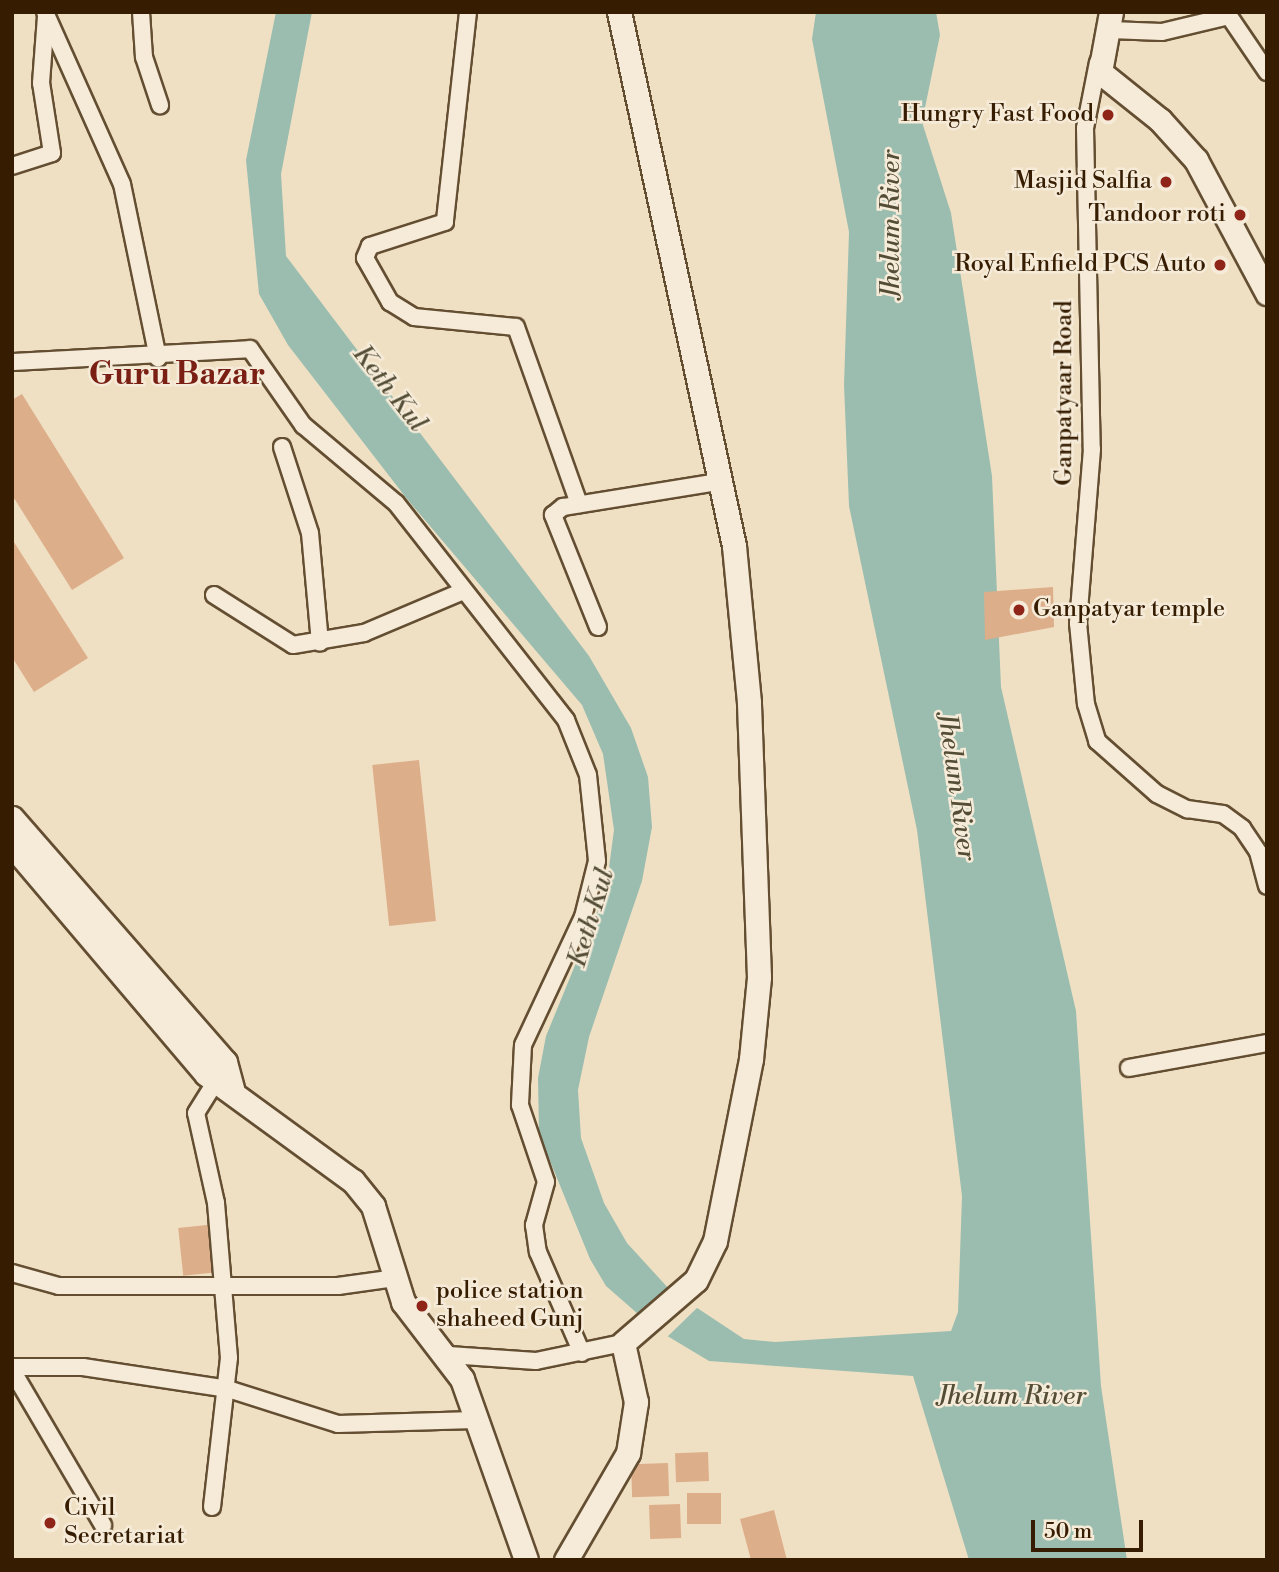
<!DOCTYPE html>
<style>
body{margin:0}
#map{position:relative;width:1279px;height:1572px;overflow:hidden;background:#f0e0c3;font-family:"Libre Bodoni",serif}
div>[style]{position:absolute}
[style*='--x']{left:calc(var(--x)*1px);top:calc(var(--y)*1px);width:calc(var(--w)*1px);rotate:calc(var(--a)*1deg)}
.water>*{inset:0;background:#9abdb0}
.pier>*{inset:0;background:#f0e0c3}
.building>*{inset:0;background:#ddae8a;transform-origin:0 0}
.roads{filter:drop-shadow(2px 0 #644e32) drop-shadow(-2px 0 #644e32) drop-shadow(0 2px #644e32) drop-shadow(0 -2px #644e32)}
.street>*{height:16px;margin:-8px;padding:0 8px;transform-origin:8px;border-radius:8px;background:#f5ebd8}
.secondary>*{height:23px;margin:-11.5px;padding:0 11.5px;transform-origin:11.5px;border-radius:11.5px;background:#f5ebd8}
.dots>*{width:19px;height:19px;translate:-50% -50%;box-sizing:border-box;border:4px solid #f5ebd8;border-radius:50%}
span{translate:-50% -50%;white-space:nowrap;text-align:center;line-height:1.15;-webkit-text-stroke:5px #f5ebd8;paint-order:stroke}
.poi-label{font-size:24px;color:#361d01}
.right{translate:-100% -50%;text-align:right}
.left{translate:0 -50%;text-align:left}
.street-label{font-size:24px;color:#361d01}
.water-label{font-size:26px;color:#544d36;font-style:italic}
.district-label{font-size:32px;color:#7a1f14;font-weight:700}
.frame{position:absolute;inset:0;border:14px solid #361d01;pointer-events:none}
.scale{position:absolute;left:1031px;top:1520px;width:112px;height:32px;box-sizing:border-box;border:4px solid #361d01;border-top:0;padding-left:9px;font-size:21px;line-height:24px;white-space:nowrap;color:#361d01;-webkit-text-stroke:5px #f5ebd8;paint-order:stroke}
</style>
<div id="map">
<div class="water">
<div style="clip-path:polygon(276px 12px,312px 12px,281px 174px,286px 256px,589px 656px,631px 728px,648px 777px,652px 827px,642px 881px,589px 1037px,578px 1090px,581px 1138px,604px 1203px,627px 1243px,670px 1290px,744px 1339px,775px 1342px,951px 1331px,958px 1312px,962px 1196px,917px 830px,849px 506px,844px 385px,849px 232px,812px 39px,816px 12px,936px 12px,940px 35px,922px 122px,951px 213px,992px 476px,1001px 687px,1076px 1011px,1101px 1386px,1127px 1560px,969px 1560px,913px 1376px,709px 1361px,654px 1328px,606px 1286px,590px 1259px,539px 1134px,538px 1078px,546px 1036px,606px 890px,614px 830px,603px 754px,582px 705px,407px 499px,288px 345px,259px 294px,246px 160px)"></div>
</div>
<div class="pier">
<div style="clip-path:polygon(673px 1288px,699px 1306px,664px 1340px,652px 1331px)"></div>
</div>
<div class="building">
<div style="clip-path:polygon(22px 394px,124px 558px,72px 590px,12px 495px,12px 400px)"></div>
<div style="clip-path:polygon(12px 539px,88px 658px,34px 692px,12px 657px)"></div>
<div style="clip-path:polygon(1053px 587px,1054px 627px,985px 640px,984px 592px)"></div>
<div style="left:419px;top:760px;width:162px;height:47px;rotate:84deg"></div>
<div style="left:216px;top:1224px;width:48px;height:38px;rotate:84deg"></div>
<div style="left:708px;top:1452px;width:29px;height:33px;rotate:88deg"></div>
<div style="left:668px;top:1463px;width:33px;height:37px;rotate:88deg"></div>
<div style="left:687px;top:1493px;width:34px;height:31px"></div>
<div style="left:680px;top:1504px;width:34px;height:31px;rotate:88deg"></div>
<div style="clip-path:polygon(774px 1510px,787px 1560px,751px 1560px,740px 1519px)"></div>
</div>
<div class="roads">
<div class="street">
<div style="--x:45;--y:12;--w:188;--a:65.9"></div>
<div style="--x:122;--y:184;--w:178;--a:78.3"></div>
<div style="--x:141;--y:12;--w:45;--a:86.2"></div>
<div style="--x:144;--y:57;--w:51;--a:71.6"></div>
<div style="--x:468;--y:12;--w:211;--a:96.3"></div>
<div style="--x:445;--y:222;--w:79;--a:162.3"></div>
<div style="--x:370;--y:246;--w:13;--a:113"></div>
<div style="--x:365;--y:258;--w:51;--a:60.4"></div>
<div style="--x:390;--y:302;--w:28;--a:32"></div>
<div style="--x:414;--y:317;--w:102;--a:5.6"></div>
<div style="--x:516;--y:327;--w:188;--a:70.4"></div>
<div style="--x:1110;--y:30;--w:52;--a:2.2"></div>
<div style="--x:1162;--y:32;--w:69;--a:-13.4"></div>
<div style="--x:1229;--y:16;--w:68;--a:55.8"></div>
<div style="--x:1098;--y:62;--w:67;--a:101.1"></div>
<div style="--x:1085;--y:128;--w:321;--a:88.8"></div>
<div style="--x:1092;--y:449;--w:175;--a:94.6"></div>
<div style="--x:1078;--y:623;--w:81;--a:84.4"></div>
<div style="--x:1086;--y:704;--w:39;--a:73"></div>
<div style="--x:1097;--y:741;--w:80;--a:41.5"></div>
<div style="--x:1157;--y:794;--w:34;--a:27"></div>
<div style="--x:1187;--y:809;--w:36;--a:8"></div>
<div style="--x:1223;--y:814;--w:24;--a:36"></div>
<div style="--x:1242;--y:828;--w:29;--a:56"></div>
<div style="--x:1258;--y:852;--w:35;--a:75"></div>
<div style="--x:12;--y:166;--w:42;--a:-18"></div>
<div style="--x:52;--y:153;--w:71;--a:-98.9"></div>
<div style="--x:41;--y:83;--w:67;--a:-85.7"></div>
<div style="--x:12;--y:362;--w:238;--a:-3.1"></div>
<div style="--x:250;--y:349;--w:93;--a:55.1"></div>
<div style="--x:303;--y:425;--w:121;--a:40"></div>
<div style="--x:396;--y:503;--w:276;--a:51.9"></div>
<div style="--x:566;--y:720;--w:59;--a:68.2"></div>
<div style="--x:588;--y:775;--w:86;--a:84"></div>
<div style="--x:597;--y:861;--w:58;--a:104"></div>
<div style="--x:583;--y:917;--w:141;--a:115.1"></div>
<div style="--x:523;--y:1045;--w:60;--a:92.9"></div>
<div style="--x:520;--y:1105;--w:81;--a:71.3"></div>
<div style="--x:546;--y:1182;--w:45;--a:105.6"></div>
<div style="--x:534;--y:1225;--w:27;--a:82"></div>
<div style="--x:538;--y:1252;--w:110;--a:66.5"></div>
<div style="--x:282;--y:447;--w:90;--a:72"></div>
<div style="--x:310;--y:533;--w:110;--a:84.8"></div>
<div style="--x:214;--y:595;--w:93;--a:32.3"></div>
<div style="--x:293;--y:645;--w:72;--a:-9.6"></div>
<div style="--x:364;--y:633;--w:105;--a:-22.9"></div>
<div style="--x:598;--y:627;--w:121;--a:-111.9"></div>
<div style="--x:553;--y:515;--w:13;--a:-39"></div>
<div style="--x:563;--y:507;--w:162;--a:-9.2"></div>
<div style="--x:1129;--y:1068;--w:140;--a:-10.3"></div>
<div style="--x:12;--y:1273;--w:49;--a:15.5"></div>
<div style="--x:59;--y:1286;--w:279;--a:0"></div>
<div style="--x:338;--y:1286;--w:59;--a:-7.9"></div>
<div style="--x:449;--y:1355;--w:87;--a:3.9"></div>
<div style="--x:536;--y:1361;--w:89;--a:-11.7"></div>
<div style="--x:12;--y:1367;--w:71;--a:0"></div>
<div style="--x:83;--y:1367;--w:147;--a:8.6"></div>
<div style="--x:228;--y:1389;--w:115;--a:17.7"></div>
<div style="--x:338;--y:1424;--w:137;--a:-1.7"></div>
<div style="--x:12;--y:1370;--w:180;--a:59.6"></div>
<div style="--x:212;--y:1507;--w:150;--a:-83.5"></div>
<div style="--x:229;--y:1358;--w:156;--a:-94.8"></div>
<div style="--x:216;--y:1203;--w:92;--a:-102.5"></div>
<div style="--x:196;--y:1113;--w:36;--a:-58"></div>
</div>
<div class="secondary">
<div style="--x:1111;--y:12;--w:61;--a:100.4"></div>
<div style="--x:1100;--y:72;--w:77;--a:38.7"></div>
<div style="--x:1160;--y:120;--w:54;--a:48"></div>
<div style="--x:1196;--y:160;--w:151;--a:61.9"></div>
<div style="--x:12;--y:818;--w:324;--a:48.9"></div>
<div style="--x:225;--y:1062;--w:28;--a:75"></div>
<div style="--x:12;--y:845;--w:300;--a:49.7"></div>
<div style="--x:206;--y:1074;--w:182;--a:36.1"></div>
<div style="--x:353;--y:1181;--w:32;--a:51"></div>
<div style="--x:373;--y:1206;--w:101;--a:72.6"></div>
<div style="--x:403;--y:1302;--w:97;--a:52.5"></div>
<div style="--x:462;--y:1379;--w:192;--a:70.5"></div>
<div style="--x:566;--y:1560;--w:124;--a:-59.9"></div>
<div style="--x:628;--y:1453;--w:52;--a:-81.1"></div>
<div style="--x:636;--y:1402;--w:60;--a:-102.4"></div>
<div style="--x:623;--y:1343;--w:96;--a:-40.8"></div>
<div style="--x:696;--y:1280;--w:43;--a:-64"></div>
<div style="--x:715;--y:1241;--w:186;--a:-78.8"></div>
<div style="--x:751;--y:1059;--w:82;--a:-84.4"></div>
<div style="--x:759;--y:977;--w:275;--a:-92.1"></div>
<div style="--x:749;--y:702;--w:157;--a:-95.5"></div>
<div style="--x:734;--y:546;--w:546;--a:-102.15"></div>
</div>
</div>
<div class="dots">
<div style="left:1108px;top:115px;background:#8f2418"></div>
<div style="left:1166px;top:182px;background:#8f2418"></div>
<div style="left:1240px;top:215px;background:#8f2418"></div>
<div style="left:1220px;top:265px;background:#8f2418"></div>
<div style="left:1019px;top:610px;background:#8f2418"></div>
<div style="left:422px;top:1306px;background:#8f2418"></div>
<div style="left:50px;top:1523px;background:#8f2418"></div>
</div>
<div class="poi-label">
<span class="right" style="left:1094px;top:115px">Hungry Fast Food</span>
<span class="right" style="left:1152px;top:182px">Masjid Salfia</span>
<span class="right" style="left:1226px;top:215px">Tandoor roti</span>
<span class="right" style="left:1206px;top:265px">Royal Enfield PCS Auto</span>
<span class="left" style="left:1033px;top:610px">Ganpatyar temple</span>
<span class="left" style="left:436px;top:1306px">police station<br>shaheed Gunj</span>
<span class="left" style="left:64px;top:1523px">Civil<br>Secretariat</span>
</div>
<div class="street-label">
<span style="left:1065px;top:393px;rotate:-90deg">Ganpatyaar Road</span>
</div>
<div class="water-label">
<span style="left:892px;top:224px;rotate:-90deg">Jhelum River</span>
<span style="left:389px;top:389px;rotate:52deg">Keth Kul</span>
<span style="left:956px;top:787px;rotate:82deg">Jhelum River</span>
<span style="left:592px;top:918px;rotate:-73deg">Keth Kul</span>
<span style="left:1012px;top:1397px">Jhelum River</span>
</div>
<div class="district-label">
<span style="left:177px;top:374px">Guru Bazar</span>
</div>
<div class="frame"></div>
<div class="scale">50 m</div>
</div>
